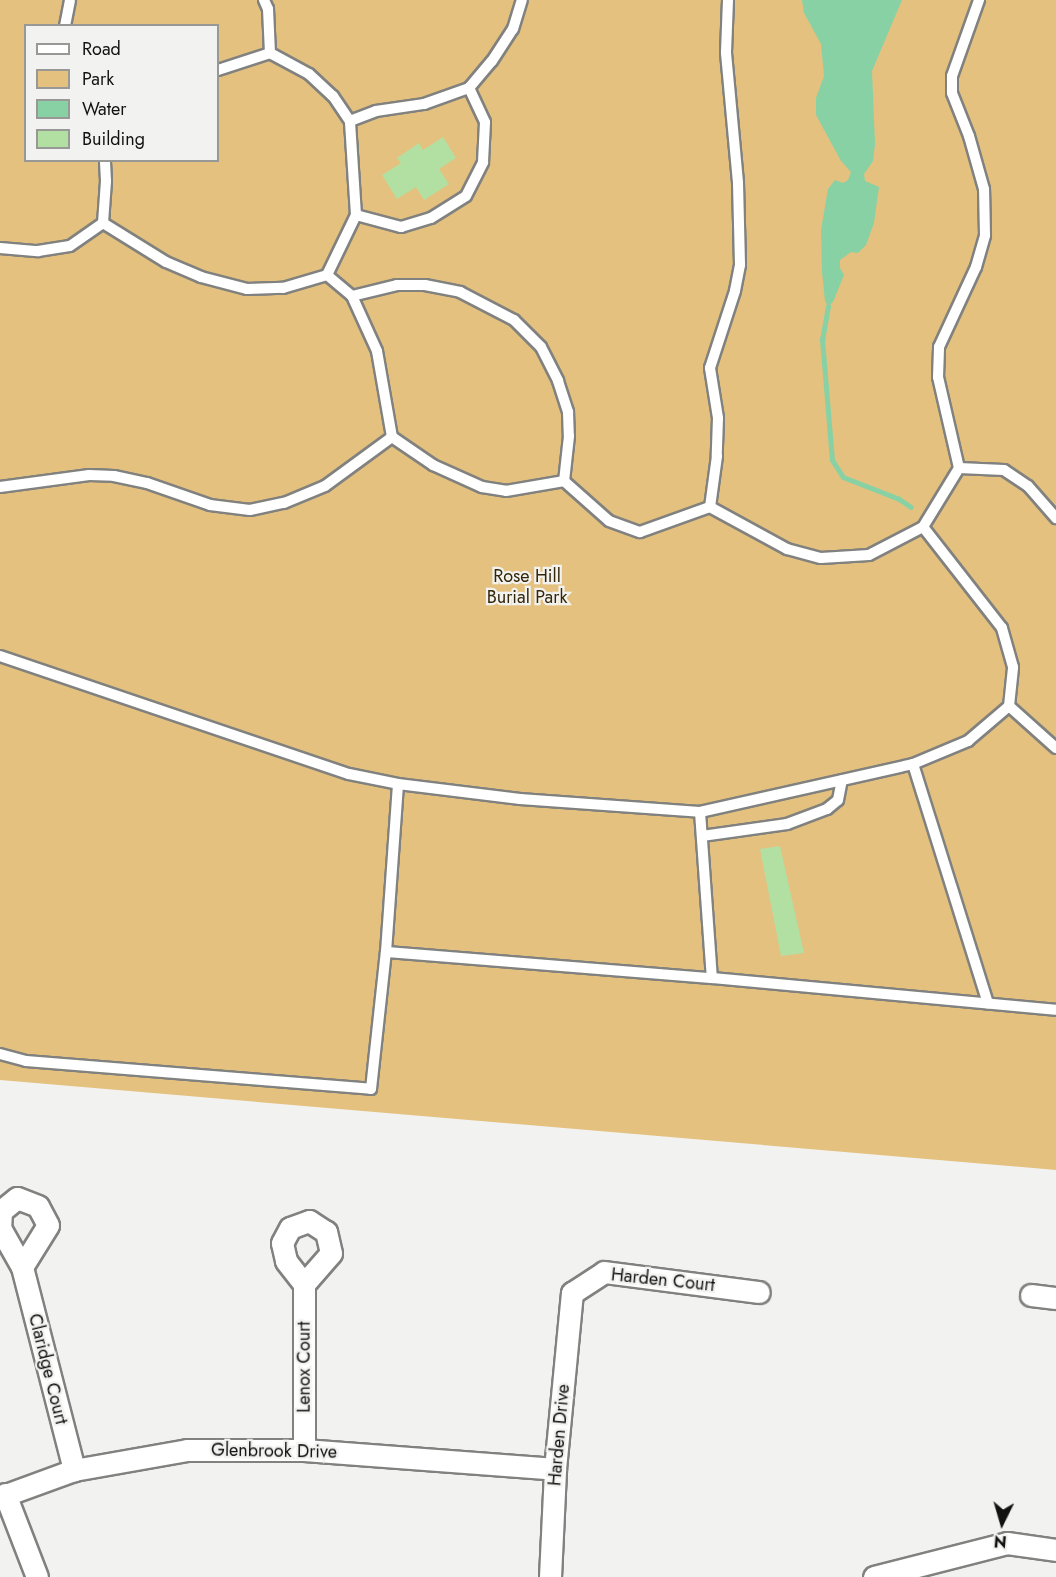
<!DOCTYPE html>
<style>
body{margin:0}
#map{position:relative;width:1056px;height:1577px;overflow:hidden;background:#f2f3f0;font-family:Jost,sans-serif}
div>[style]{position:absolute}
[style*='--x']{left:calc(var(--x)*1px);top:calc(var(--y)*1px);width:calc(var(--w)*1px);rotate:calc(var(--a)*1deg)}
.green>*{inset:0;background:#e4c17f}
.water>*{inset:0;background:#88d1a5}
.stream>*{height:5px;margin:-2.5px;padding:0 2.5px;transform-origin:2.5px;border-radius:2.5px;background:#88d1a5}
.building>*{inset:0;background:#b2e0a2}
.roads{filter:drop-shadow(2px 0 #81827f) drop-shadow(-2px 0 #81827f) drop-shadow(0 2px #81827f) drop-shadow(0 -2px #81827f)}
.lane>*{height:10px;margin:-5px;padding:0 5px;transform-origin:5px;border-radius:5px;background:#fff}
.street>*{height:21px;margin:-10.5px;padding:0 10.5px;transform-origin:10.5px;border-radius:10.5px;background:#fff}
span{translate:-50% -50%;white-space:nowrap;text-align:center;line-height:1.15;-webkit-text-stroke:4.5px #f2f3f0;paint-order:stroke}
.park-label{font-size:18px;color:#352607}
.street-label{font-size:18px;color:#121211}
.legend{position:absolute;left:24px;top:24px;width:195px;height:138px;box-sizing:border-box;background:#f2f3f0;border:2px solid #989997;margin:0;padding:8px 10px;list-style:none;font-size:18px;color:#121211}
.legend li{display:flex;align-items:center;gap:12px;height:30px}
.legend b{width:30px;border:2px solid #989997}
.north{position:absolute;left:972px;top:1493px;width:60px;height:60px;-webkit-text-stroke:4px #f2f3f0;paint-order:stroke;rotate:185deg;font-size:16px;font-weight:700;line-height:24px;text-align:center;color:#121211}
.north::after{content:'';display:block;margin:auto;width:21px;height:27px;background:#121211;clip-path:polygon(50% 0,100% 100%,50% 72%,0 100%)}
</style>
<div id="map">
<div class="green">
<div style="clip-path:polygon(evenodd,0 0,1056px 0,1056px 1170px,0 1080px,0 0,26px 26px,218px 26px,218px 160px,26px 160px,26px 26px)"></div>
</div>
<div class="water">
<div style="clip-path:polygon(802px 0,902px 0,872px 71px,875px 144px,873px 161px,864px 174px,865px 181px,879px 187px,874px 223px,866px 245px,858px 253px,851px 252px,840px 260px,840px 268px,844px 275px,833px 302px,828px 306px,825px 301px,822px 272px,821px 230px,828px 189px,835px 180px,843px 183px,848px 180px,851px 172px,841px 161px,816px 115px,816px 98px,824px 76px,821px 44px,804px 13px)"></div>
</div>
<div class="stream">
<div style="--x:828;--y:306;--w:34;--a:100"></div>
<div style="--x:822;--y:339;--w:121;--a:85.3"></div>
<div style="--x:832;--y:460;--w:20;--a:57"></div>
<div style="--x:843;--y:477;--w:60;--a:21.4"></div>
<div style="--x:899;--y:499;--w:14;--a:34"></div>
</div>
<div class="building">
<div style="clip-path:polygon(443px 137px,456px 158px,439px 169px,449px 184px,424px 200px,416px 187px,397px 199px,382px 175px,401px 163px,397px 158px,419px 143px,423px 150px)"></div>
<div style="clip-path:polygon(780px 846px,804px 953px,781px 956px,760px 849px)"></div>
</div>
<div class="roads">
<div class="lane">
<div style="--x:264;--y:0;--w:10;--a:66"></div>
<div style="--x:268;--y:9;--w:44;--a:87.4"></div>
<div style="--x:728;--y:0;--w:53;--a:92.2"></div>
<div style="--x:726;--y:53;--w:131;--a:84.7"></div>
<div style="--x:738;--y:183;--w:82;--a:88.6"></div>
<div style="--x:740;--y:265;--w:26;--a:101"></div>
<div style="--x:735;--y:291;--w:81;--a:108"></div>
<div style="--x:710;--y:368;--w:51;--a:80.9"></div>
<div style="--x:718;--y:418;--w:38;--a:92"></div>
<div style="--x:717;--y:456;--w:51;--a:97.8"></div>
<div style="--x:710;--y:507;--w:88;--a:28.6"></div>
<div style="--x:787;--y:549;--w:35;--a:15"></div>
<div style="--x:821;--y:558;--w:48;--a:-3.6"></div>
<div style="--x:869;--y:555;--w:61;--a:-27.4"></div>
<div style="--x:923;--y:527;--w:69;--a:-58.6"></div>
<div style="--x:959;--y:468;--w:93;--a:-103"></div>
<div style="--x:938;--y:377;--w:30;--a:-88"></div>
<div style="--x:939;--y:347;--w:88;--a:-65.2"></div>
<div style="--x:976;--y:267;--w:33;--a:-74"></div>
<div style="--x:985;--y:235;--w:46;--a:-91.2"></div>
<div style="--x:984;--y:189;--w:55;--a:-105.8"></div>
<div style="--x:969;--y:136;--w:46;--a:-111.6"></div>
<div style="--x:952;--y:93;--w:17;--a:-90"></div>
<div style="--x:952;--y:76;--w:81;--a:-70.4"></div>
<div style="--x:65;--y:26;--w:26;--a:-79"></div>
<div style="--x:218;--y:70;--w:55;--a:-18.1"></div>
<div style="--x:270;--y:53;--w:44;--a:28.3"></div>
<div style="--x:309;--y:74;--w:33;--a:43"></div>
<div style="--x:333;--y:96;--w:30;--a:56"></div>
<div style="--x:350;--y:121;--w:28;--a:-21"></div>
<div style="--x:376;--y:111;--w:49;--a:-8.3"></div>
<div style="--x:424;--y:104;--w:48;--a:-19.6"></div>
<div style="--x:469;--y:88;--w:35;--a:-50"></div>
<div style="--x:492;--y:61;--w:38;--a:-57"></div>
<div style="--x:513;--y:29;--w:30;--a:-73"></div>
<div style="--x:356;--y:215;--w:47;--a:14.9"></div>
<div style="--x:401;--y:227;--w:31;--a:-17"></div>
<div style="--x:431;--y:218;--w:41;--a:-32.2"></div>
<div style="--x:466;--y:196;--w:38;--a:-63"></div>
<div style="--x:483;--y:162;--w:40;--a:-87.1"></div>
<div style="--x:485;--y:122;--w:38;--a:-115"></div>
<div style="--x:103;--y:223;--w:74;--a:31.8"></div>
<div style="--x:166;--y:262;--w:38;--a:23"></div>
<div style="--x:201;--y:277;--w:48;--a:14.6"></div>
<div style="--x:247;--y:289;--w:36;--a:-2"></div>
<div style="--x:283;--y:288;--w:46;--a:-16.5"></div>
<div style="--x:0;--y:248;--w:38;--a:5"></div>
<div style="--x:38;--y:251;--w:32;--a:-9"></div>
<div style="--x:70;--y:246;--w:40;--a:-34.9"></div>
<div style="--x:103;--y:223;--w:42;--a:-85.9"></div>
<div style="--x:106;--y:181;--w:21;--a:-93"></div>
<div style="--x:352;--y:296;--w:46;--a:-13.7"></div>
<div style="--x:397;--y:285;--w:28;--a:0"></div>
<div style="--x:425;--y:285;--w:36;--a:11"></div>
<div style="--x:460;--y:292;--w:61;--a:27.4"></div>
<div style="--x:514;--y:320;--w:38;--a:45"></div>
<div style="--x:541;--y:347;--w:38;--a:63"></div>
<div style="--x:558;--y:381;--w:33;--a:72"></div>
<div style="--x:568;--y:412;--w:24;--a:88"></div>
<div style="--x:569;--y:436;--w:45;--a:96.3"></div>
<div style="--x:564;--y:481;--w:60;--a:41.6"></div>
<div style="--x:609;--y:521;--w:33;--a:20"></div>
<div style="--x:640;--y:532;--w:74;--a:-19.7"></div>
<div style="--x:392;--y:437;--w:50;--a:34.3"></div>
<div style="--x:433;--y:465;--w:54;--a:24.2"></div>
<div style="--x:482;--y:487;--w:24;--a:9"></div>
<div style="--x:506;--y:491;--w:59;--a:-9.8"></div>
<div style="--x:959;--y:468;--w:45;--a:2.5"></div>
<div style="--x:1004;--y:470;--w:29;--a:34"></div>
<div style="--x:1028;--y:486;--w:43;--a:48.8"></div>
<div style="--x:0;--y:487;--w:90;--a:-7.7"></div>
<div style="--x:89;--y:475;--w:25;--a:2"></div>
<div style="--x:114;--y:476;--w:34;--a:12"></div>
<div style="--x:147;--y:483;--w:67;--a:19.2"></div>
<div style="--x:210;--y:505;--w:40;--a:7.1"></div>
<div style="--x:250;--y:510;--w:35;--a:-12"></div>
<div style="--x:284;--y:503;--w:44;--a:-22.5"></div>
<div style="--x:325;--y:486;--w:83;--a:-36.2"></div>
<div style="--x:392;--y:437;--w:87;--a:-99.9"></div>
<div style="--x:377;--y:351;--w:60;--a:-114.4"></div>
<div style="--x:352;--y:296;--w:33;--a:-140"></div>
<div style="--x:327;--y:275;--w:67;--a:-64.2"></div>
<div style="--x:356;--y:215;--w:94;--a:-93.7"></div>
<div style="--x:0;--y:656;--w:368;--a:18.7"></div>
<div style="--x:349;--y:774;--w:50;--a:11.5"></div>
<div style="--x:398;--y:784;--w:123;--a:7"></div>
<div style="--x:520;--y:799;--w:180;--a:4.1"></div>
<div style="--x:700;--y:812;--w:218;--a:-12.7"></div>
<div style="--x:913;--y:764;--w:60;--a:-22.7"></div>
<div style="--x:968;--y:741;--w:54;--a:-40.5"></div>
<div style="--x:1009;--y:706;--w:39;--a:-84"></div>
<div style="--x:1013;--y:667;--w:41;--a:-105.8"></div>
<div style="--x:1002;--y:628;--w:128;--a:-128"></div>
<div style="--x:1009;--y:706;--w:63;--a:41.8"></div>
<div style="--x:913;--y:764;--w:251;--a:72.6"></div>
<div style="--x:700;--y:812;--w:166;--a:85.9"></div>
<div style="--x:702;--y:836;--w:86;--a:-8"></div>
<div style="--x:787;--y:824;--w:43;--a:-20.6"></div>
<div style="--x:827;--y:809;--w:14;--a:-39"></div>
<div style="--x:838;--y:800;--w:20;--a:-79"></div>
<div style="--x:386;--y:952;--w:327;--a:4.6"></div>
<div style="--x:712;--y:978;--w:345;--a:5.3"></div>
<div style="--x:0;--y:1054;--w:27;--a:15"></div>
<div style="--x:26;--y:1061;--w:346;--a:4.6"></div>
<div style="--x:371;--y:1089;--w:138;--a:-83.8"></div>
<div style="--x:386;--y:952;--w:168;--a:-85.9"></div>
</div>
<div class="street">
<div style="--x:22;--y:1267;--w:49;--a:-58.2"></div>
<div style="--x:48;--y:1225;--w:21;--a:-118"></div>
<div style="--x:38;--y:1206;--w:22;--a:-159"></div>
<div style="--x:17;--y:1198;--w:21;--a:141"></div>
<div style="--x:1;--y:1211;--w:17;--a:93"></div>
<div style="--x:0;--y:1228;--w:45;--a:60.6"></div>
<div style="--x:22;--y:1267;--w:210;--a:75.6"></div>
<div style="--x:304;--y:1284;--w:41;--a:-48.9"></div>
<div style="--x:331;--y:1253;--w:22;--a:-103"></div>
<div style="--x:326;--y:1232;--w:20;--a:-147"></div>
<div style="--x:309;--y:1221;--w:20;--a:160"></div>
<div style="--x:290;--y:1228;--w:17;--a:118"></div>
<div style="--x:282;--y:1243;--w:18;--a:77"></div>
<div style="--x:286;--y:1261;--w:29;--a:52"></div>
<div style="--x:304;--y:1284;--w:166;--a:90"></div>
<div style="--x:1031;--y:1295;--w:25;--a:7"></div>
<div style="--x:5;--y:1494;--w:89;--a:68.9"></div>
<div style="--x:0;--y:1497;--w:79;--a:-20"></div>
<div style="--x:74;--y:1470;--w:115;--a:-10"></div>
<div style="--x:187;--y:1450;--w:117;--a:0"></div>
<div style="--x:304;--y:1450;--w:252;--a:4.3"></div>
<div style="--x:550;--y:1577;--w:108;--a:-87.3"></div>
<div style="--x:555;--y:1469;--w:177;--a:-84.5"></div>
<div style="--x:572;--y:1293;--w:38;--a:-33"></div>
<div style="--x:604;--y:1272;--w:156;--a:7.4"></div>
<div style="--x:874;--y:1577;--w:137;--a:-14.3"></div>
<div style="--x:1007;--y:1543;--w:49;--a:8.1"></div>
</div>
</div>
<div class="park-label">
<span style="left:527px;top:587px">Rose Hill<br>Burial Park</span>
</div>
<div class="street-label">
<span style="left:663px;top:1280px;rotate:6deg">Harden Court</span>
<span style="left:304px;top:1367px;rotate:-90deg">Lenox Court</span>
<span style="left:48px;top:1369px;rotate:76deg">Claridge Court</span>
<span style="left:559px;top:1435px;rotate:-85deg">Harden Drive</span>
<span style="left:274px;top:1451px;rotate:1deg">Glenbrook Drive</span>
</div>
<ul class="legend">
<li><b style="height:8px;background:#fff"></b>Road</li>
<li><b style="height:16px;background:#e4c17f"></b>Park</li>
<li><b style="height:16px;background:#88d1a5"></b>Water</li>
<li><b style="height:16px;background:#b2e0a2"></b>Building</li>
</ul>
<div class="north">N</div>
</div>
